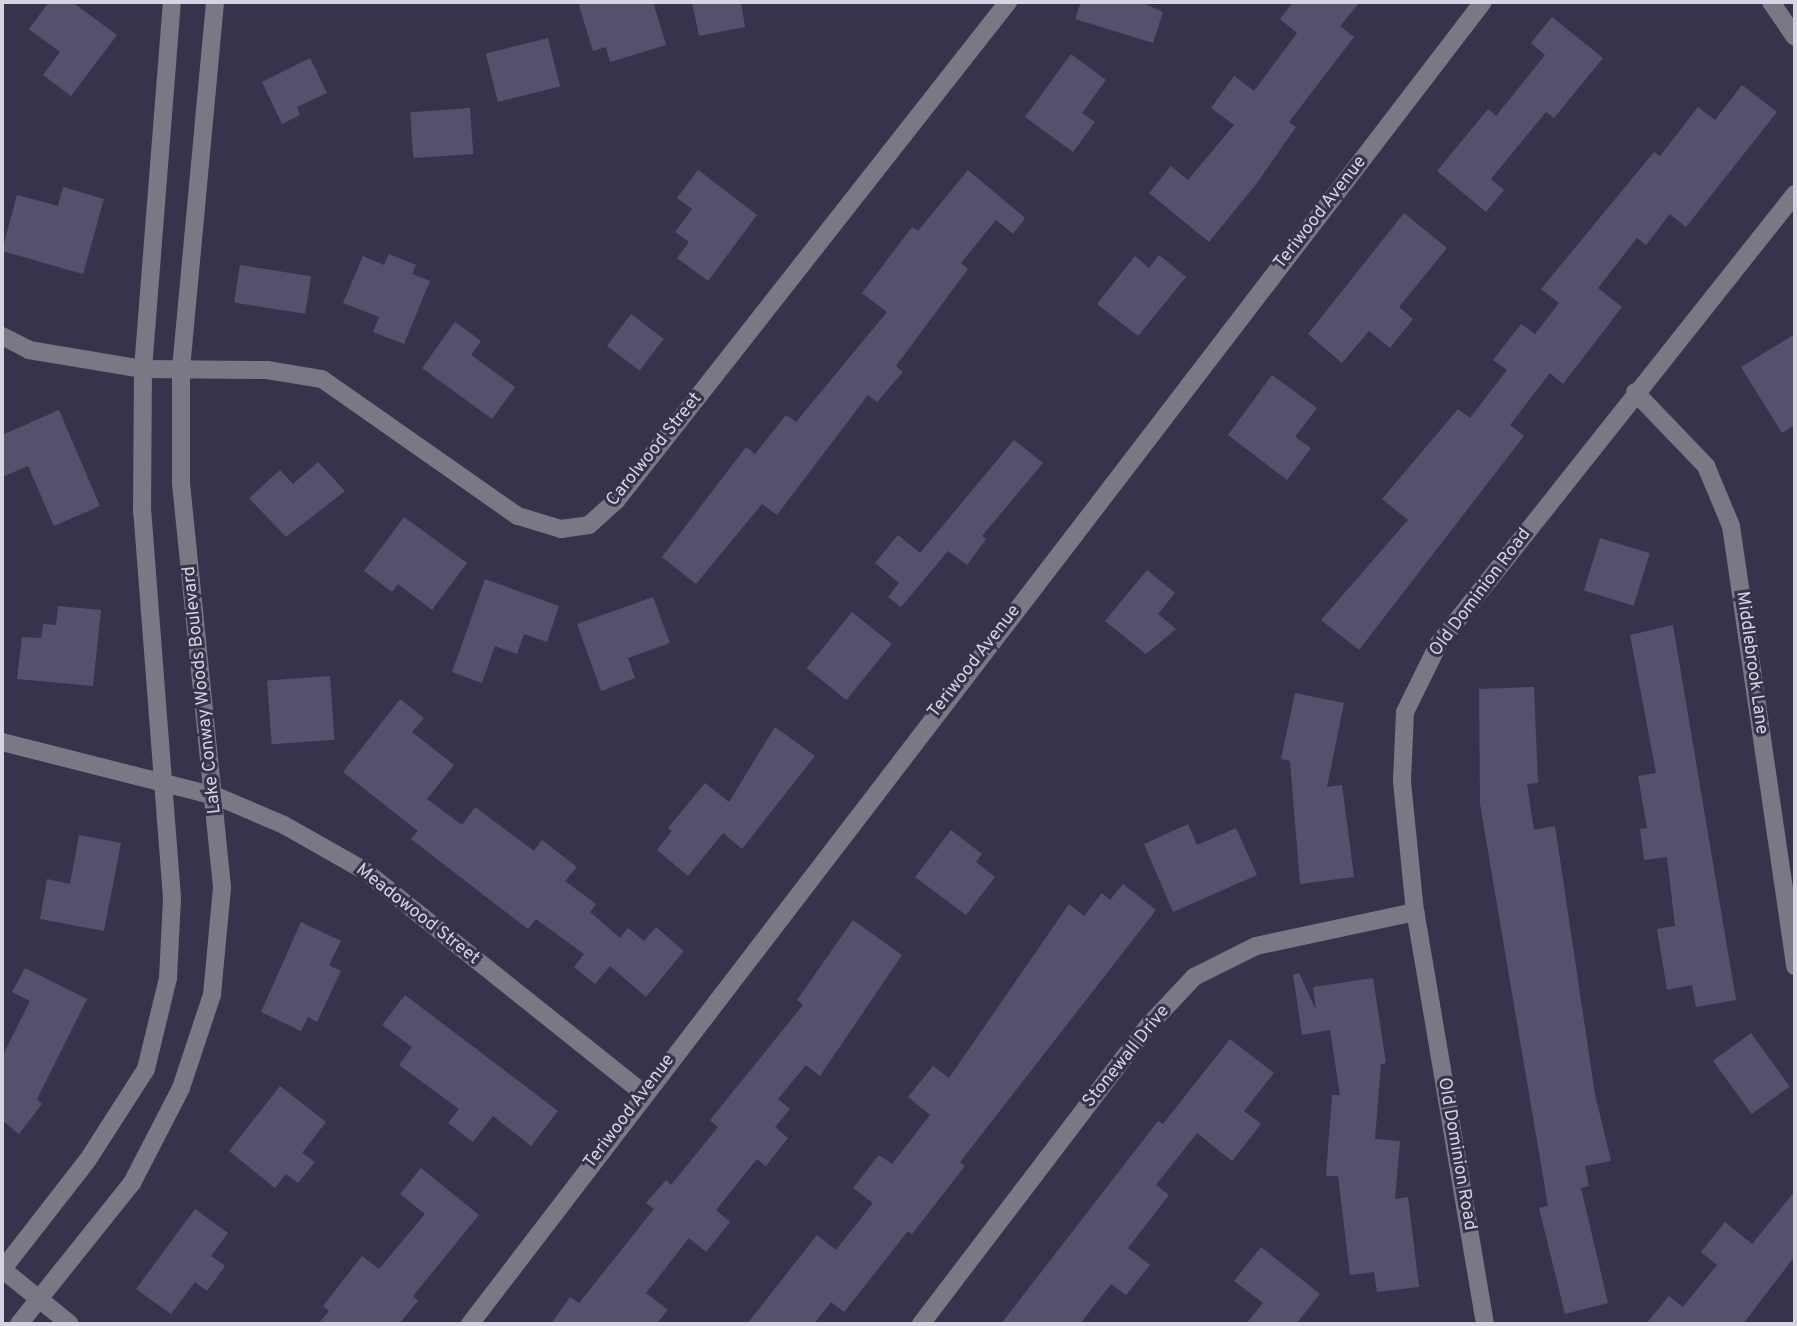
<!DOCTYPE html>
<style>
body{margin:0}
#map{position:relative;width:1797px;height:1326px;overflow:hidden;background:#38334c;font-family:Overpass,sans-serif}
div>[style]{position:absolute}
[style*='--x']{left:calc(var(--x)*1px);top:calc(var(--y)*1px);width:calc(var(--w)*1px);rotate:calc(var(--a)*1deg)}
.building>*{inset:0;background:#55516c;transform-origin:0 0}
.minor>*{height:18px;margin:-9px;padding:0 9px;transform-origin:9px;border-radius:9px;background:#7a7885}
span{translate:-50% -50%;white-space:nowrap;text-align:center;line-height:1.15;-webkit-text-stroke:6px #38334c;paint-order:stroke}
.street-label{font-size:18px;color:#d6d3e3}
.frame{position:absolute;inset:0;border:4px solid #d6d3e3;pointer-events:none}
</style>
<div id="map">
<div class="building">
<div style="clip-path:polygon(49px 2px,72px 2px,117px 35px,71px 96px,43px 75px,60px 52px,29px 29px)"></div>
<div style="clip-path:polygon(578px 2px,653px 2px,666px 45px,610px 62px,606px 47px,593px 51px)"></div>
<div style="clip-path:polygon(692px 2px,741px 2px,745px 27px,699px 36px)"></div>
<div style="clip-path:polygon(1081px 2px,1141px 2px,1163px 12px,1153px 43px,1075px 19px)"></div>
<div style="clip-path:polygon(1293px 2px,1360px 2px,1340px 26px,1354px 37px,1289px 122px,1296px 127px,1257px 183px,1209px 242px,1149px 193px,1171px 166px,1188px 180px,1234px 125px,1211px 108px,1234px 76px,1254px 91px,1297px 33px,1280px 19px)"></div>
<div style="clip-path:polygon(1552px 17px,1603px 58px,1554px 118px,1546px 112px,1491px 179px,1504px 190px,1486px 212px,1437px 171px,1488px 109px,1496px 116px,1545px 55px,1531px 43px)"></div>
<div style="left:548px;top:38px;width:50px;height:64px;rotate:76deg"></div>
<div style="clip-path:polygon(1071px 54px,1106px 80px,1082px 113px,1095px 122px,1073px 152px,1025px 117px)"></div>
<div style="clip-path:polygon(310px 58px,327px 93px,297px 107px,300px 115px,282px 124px,262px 82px)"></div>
<div style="clip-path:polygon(1742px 85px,1777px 112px,1686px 227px,1670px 214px,1646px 245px,1637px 238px,1598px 288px,1622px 307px,1563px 384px,1550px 373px,1510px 425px,1524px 436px,1359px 650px,1321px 620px,1408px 520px,1382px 499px,1458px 409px,1470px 418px,1507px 370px,1493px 360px,1521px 324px,1535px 334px,1559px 303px,1541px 289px,1654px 152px,1660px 156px,1698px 107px,1715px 120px)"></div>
<div style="left:470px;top:108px;width:46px;height:60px;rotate:86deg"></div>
<div style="clip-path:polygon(698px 170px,757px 215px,708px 281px,677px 258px,689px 242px,675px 232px,692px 209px,677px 198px)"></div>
<div style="clip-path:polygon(968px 170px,1025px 218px,1013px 234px,996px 220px,961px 263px,968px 269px,896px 366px,903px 372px,877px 402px,868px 395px,777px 515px,762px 504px,696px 584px,662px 557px,746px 447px,755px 454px,786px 415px,796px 422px,887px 312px,862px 293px,912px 227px,918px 231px)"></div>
<div style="clip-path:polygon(63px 187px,104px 199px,83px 274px,2px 251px,17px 195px,58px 206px)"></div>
<div style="clip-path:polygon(1404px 213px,1447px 248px,1399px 307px,1413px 319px,1390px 348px,1369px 331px,1342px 363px,1308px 334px)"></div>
<div style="clip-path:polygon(389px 254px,416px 265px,412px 274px,430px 281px,404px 344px,373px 332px,379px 317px,343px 303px,363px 256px,384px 265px)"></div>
<div style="clip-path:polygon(1159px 255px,1186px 277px,1138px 336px,1097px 304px,1135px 256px,1149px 268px)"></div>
<div style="left:240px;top:265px;width:72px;height:38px;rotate:9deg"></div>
<div style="left:631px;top:314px;width:41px;height:40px;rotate:37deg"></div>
<div style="clip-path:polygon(455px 322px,481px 341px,471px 355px,515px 387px,492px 419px,422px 368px)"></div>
<div style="clip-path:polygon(1795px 334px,1795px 425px,1782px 433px,1741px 367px)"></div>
<div style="clip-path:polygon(1272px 375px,1317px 408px,1295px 437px,1311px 448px,1287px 480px,1228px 435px)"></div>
<div style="clip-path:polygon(59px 410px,100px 506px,54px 526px,28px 466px,2px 477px,2px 435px)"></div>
<div style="clip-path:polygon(1014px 440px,1043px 463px,982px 536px,986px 539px,967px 565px,948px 551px,901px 607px,888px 597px,899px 583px,875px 563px,898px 535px,920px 553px)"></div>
<div style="clip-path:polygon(318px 462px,345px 491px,286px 537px,249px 498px,280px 470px,293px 484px)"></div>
<div style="clip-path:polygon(404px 517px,467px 563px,432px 610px,398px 584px,392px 592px,364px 571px)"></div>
<div style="left:1600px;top:538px;width:52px;height:55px;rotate:17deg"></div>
<div style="clip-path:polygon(1147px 570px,1175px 593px,1158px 614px,1176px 629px,1146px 654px,1105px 621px)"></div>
<div style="clip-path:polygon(485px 579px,559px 606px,547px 642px,524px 634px,517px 654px,495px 646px,482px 683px,452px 672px)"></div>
<div style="clip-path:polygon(653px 597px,670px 643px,628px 658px,635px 678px,601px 691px,577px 624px)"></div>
<div style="clip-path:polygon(58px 606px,101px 610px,93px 686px,17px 679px,22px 637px,41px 638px,43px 624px,56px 625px)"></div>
<div style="left:852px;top:612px;width:51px;height:72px;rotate:39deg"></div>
<div style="clip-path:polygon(1673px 625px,1736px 1000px,1696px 1007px,1692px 985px,1667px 990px,1657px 929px,1675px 926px,1667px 857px,1644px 860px,1640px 829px,1647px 828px,1638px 776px,1656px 773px,1630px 635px)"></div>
<div style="left:330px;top:676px;width:64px;height:63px;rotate:86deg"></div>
<div style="clip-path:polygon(1534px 687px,1538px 783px,1527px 784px,1534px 830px,1555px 826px,1595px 1094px,1611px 1161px,1585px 1166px,1589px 1186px,1581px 1188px,1608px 1303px,1565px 1314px,1539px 1208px,1548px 1206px,1480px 804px,1479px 689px)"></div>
<div style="clip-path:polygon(1295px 693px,1344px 703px,1327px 787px,1342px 785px,1354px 877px,1300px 884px,1290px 761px,1281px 759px)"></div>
<div style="clip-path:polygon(400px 699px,424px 718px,412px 732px,454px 765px,427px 799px,462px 825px,475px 807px,534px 851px,542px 840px,577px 867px,565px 881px,596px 904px,590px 912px,620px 938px,628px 928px,644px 941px,656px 927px,684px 951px,646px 997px,610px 966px,595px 984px,574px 967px,584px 954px,536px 919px,528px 929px,494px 903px,411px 839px,418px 831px,343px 772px)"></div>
<div style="clip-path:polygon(775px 727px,815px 756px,742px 849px,723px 833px,688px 876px,657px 850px,672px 831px,668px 828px,705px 783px,729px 802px)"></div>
<div style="clip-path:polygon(1188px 824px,1197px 845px,1236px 828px,1257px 875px,1173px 912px,1144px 844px)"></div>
<div style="clip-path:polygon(951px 830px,982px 854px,976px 862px,995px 877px,966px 915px,915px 877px)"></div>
<div style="clip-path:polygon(79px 835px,121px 843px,104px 931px,40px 919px,47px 879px,70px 884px)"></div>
<div style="clip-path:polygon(1123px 884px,1156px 910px,960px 1162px,965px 1166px,912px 1234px,908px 1231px,844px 1312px,831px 1302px,814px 1324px,747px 1324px,817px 1235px,836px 1250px,873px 1203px,853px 1188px,879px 1155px,892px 1164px,930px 1115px,908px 1097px,933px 1066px,949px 1078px,1069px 904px,1084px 916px,1102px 893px,1110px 900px)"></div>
<div style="clip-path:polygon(853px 920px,902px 955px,820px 1076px,806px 1065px,778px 1099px,790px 1109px,775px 1127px,788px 1138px,766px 1166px,757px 1159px,716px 1210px,730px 1222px,706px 1252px,689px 1238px,646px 1293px,668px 1310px,656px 1324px,551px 1324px,570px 1297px,579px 1303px,654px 1209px,646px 1203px,666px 1180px,671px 1185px,718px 1127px,710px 1120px,803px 1005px,797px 1000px)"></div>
<div style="clip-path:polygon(301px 922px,341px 941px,329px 965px,341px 971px,317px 1022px,308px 1017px,301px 1031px,261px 1012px)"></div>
<div style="clip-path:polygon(25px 968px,87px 999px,37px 1099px,42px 1104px,19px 1134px,2px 1120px,2px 1057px,30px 1001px,12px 992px)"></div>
<div style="clip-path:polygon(1299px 973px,1316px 1010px,1313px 987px,1373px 978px,1386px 1063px,1381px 1064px,1375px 1139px,1400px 1141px,1395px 1199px,1408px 1197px,1419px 1287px,1377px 1292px,1374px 1272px,1350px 1275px,1338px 1176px,1326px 1176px,1332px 1095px,1340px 1095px,1330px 1030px,1302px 1035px,1293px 975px)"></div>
<div style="clip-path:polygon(405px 995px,558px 1111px,531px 1146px,493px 1116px,473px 1142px,448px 1123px,459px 1109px,399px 1065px,412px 1047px,382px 1025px)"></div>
<div style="left:1751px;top:1033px;width:66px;height:47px;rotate:54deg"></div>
<div style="clip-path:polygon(1230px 1039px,1274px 1073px,1244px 1111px,1261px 1124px,1232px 1161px,1197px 1133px,1156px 1185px,1169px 1195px,1128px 1248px,1150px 1265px,1126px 1295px,1111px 1284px,1080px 1324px,1001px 1324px,1158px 1121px,1163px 1124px)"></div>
<div style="clip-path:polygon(280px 1086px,326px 1122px,302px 1153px,315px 1162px,298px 1183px,286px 1174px,275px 1188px,229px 1151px)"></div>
<div style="clip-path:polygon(421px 1168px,479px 1215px,413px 1296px,418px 1301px,399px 1324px,318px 1324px,329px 1311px,323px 1306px,362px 1256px,379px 1269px,425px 1214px,400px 1194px)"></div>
<div style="clip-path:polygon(1795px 1191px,1795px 1256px,1743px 1324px,1646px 1324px,1669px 1296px,1683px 1307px,1717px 1265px,1701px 1252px,1725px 1222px,1752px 1244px)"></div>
<div style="clip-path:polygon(195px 1209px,228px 1233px,211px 1256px,225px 1266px,207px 1291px,195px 1282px,171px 1314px,136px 1289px)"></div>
<div style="clip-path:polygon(1261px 1247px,1320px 1294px,1296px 1324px,1246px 1324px,1263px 1303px,1234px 1281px)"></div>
</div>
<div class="minor">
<div style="--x:1771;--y:2;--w:42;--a:55.6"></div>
<div style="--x:2;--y:336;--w:30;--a:27"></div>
<div style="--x:29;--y:350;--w:116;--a:9.5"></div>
<div style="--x:143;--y:369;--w:124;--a:0.5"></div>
<div style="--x:267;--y:370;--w:56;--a:9.3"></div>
<div style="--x:322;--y:379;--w:239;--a:35"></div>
<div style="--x:518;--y:516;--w:45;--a:16.8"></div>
<div style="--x:561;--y:529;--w:28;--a:-8"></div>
<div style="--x:589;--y:525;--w:36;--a:-42"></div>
<div style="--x:616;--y:501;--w:635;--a:-51.85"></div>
<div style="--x:1635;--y:392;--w:103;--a:46.2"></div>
<div style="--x:1706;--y:466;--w:65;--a:67.4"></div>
<div style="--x:1731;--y:526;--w:445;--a:81.7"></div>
<div style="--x:2;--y:742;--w:221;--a:14.2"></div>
<div style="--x:216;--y:796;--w:74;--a:23.1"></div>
<div style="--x:284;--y:825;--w:93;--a:29.6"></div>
<div style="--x:365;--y:871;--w:356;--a:38.6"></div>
<div style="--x:2;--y:1269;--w:87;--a:39"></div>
<div style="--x:2;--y:1270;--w:138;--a:-52.1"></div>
<div style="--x:87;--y:1161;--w:109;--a:-57.3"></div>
<div style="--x:146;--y:1069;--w:94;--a:-76.4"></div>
<div style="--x:168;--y:978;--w:80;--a:-87.1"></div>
<div style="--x:172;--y:898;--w:387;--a:-94.4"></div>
<div style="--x:142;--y:512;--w:143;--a:-89.6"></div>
<div style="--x:143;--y:369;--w:368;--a:-85.5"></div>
<div style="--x:19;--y:1324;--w:181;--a:-51.3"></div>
<div style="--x:132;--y:1183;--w:107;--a:-62.7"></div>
<div style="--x:181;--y:1088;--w:98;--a:-71.6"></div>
<div style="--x:212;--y:995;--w:108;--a:-84.7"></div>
<div style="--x:222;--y:887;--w:406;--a:-95.8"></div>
<div style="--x:181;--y:483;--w:114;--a:-90"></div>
<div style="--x:181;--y:369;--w:369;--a:-84.7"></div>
<div style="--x:470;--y:1324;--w:1665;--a:-52.54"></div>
<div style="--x:921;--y:1324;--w:376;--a:-52.7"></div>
<div style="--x:1149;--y:1025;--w:66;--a:-46.8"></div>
<div style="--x:1194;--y:977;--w:69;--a:-26.6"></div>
<div style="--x:1256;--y:946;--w:163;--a:-12.1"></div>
<div style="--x:1485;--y:1324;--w:418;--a:-99.6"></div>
<div style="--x:1415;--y:912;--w:132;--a:-95.7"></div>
<div style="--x:1402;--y:781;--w:69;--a:-87.5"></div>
<div style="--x:1405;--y:712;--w:77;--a:-63.8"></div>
<div style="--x:1439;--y:643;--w:573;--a:-51.59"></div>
</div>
<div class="street-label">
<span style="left:1321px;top:213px;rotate:-52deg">Teriwood Avenue</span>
<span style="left:655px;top:450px;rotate:-51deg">Carolwood Street</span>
<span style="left:1481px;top:593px;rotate:-53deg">Old Dominion Road</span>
<span style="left:975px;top:662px;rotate:-52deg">Teriwood Avenue</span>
<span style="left:1751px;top:663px;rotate:82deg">Middlebrook Lane</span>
<span style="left:203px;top:690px;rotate:-96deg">Lake Conway Woods Boulevard</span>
<span style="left:417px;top:915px;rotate:38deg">Meadowood Street</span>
<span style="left:1127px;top:1057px;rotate:-51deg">Stonewall Drive</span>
<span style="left:630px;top:1112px;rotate:-53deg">Teriwood Avenue</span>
<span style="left:1456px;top:1154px;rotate:80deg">Old Dominion Road</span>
</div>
<div class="frame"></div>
</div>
